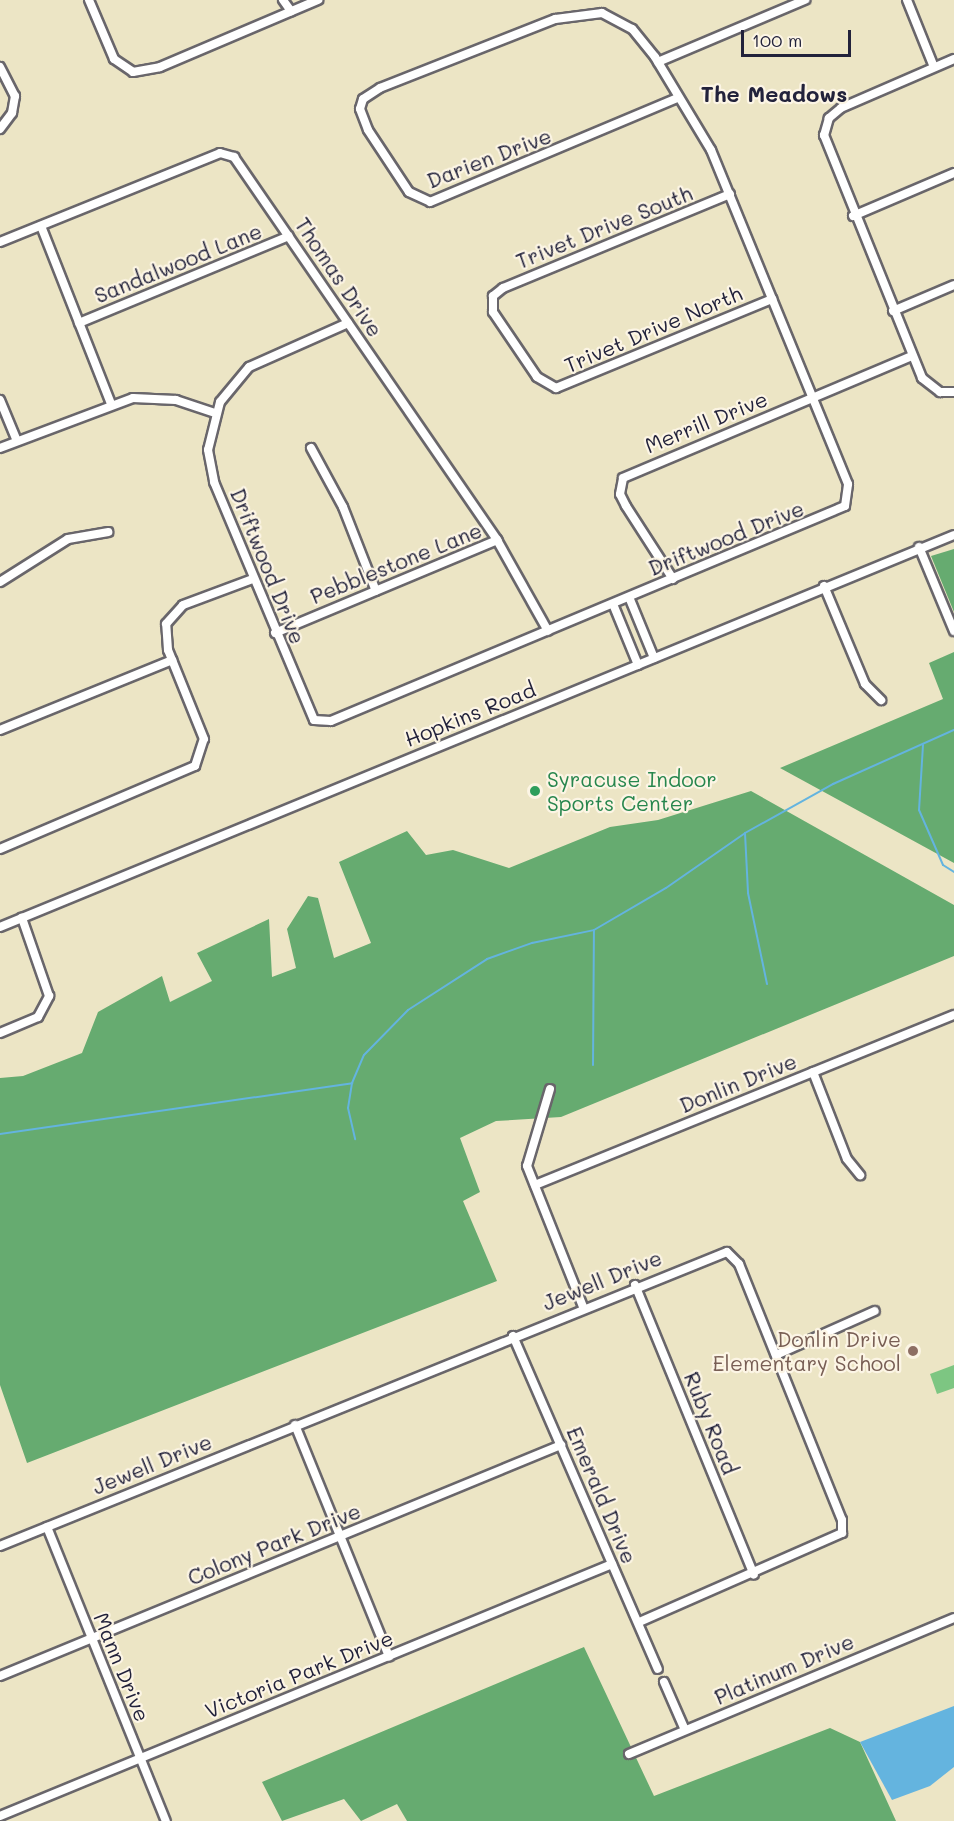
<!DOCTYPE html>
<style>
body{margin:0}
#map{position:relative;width:954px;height:1821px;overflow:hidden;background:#ece5c5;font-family:Mali,sans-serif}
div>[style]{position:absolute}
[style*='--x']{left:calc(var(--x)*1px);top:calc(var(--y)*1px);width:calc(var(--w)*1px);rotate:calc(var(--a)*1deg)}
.green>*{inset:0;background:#7dc682}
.forest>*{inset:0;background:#66ab70}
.water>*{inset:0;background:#64b4df}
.stream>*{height:2px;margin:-1px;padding:0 1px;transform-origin:1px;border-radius:1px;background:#64b4df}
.roads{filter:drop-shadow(2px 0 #69666b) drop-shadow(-2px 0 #69666b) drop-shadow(0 2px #69666b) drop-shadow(0 -2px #69666b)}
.minor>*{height:8px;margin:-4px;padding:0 4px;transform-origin:4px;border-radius:4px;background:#fff}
.dots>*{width:16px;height:16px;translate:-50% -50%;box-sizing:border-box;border:3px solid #fcf5e5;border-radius:50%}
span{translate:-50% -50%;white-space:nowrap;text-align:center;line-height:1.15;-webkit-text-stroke:4.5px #fcf5e5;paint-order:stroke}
.street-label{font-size:21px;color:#22223b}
.leisure-label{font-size:21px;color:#27864d}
.left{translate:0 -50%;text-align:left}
.education-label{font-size:21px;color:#785e54}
.right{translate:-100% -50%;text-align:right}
.neighbourhood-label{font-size:22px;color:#22223b;font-weight:700}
.scale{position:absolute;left:741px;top:30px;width:110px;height:27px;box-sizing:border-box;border:3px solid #22223b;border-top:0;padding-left:8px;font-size:18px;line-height:21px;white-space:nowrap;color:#22223b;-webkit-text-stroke:4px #fcf5e5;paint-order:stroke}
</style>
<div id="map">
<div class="green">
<div style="clip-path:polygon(954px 1365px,954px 1388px,937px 1394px,930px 1374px)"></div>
</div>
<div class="forest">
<div style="clip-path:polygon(954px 549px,954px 612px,931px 556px)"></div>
<div style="clip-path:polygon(954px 652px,954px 863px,780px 768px,943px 699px,929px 663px)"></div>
<div style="clip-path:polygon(751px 791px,954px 905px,954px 956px,561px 1117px,496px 1121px,460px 1138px,480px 1192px,463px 1201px,497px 1281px,27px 1463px,0 1385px,0 1078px,23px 1076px,82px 1053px,98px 1012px,162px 976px,170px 1002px,212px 981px,197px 953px,269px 919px,272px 977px,296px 968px,287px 929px,308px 896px,318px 898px,334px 958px,371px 943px,339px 862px,407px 831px,426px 855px,453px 850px,509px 868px,610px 827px,658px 820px)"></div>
<div style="clip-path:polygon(584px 1647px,654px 1796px,830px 1728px,860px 1742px,896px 1821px,407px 1821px,397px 1804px,361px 1821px,344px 1799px,282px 1821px,262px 1782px)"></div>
</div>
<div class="water">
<div style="clip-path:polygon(954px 1706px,954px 1767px,930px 1786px,892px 1800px,860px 1742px)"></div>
</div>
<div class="stream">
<div style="--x:923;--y:745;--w:65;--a:93.5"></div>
<div style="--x:919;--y:810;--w:60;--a:66.4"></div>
<div style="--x:943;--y:865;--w:13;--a:32"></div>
<div style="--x:745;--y:833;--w:60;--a:87.1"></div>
<div style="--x:748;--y:893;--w:93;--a:78.2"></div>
<div style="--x:593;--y:1065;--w:135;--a:-89.6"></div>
<div style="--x:352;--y:1083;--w:25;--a:99"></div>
<div style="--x:348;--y:1108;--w:32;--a:77"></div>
<div style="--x:0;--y:1134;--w:356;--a:-8.2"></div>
<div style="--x:352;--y:1083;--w:30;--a:-67"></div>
<div style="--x:364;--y:1055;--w:63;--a:-45.6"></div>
<div style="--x:408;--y:1010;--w:94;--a:-32.8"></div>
<div style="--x:487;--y:959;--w:48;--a:-19.6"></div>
<div style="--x:532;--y:943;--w:63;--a:-11.8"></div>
<div style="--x:594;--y:930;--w:83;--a:-30.3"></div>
<div style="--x:666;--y:888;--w:96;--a:-34.8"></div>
<div style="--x:745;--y:833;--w:101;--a:-29.1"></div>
<div style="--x:833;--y:784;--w:133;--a:-24.1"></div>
</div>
<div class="roads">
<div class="minor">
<div style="--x:89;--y:0;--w:64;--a:67"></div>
<div style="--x:114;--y:59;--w:23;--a:34"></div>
<div style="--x:133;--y:72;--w:27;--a:-10"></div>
<div style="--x:160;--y:67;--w:172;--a:-23"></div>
<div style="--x:283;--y:0;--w:14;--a:54"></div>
<div style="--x:907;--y:0;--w:72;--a:68.1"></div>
<div style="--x:954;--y:59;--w:123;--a:156.6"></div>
<div style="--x:841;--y:108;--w:16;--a:140"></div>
<div style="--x:829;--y:118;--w:18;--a:106"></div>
<div style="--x:824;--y:135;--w:262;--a:68"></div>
<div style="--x:922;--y:378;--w:23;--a:38"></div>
<div style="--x:940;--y:392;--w:14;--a:0"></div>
<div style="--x:658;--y:62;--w:160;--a:-22.9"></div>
<div style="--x:0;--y:67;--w:33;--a:63"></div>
<div style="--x:15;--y:96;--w:17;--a:100"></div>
<div style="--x:12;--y:113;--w:20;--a:127"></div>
<div style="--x:730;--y:194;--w:246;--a:157.5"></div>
<div style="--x:503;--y:288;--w:13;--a:141"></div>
<div style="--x:493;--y:296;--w:16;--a:90"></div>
<div style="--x:493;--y:312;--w:78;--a:55.9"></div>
<div style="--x:537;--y:377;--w:22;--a:30"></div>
<div style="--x:556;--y:388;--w:234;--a:-22.4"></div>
<div style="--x:853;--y:216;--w:110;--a:-23.1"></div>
<div style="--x:41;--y:226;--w:191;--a:68.5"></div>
<div style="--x:0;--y:242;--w:237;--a:-22"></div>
<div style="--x:220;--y:153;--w:15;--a:16"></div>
<div style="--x:234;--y:157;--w:465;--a:55.5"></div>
<div style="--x:497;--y:540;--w:104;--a:60.7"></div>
<div style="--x:893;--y:311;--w:66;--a:-23.1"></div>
<div style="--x:79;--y:323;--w:227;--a:-22.5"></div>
<div style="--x:348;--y:323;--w:108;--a:156"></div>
<div style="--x:249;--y:367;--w:45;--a:129.6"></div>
<div style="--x:220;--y:402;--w:49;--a:104"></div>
<div style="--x:208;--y:450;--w:33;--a:79"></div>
<div style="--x:214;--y:482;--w:258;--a:67.2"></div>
<div style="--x:314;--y:720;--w:17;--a:3"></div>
<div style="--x:331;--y:721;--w:557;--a:-22.7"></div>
<div style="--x:845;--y:506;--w:22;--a:-82"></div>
<div style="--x:848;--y:484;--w:361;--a:-112.3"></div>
<div style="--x:711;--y:150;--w:109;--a:-121.1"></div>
<div style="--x:655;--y:57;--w:36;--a:-129"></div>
<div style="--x:632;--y:29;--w:34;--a:-152"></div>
<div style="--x:602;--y:13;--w:47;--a:172.7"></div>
<div style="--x:555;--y:19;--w:188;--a:158.5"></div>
<div style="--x:380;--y:88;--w:20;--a:147"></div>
<div style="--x:363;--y:99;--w:10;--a:107"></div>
<div style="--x:360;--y:109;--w:22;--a:69"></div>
<div style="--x:368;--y:130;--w:74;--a:56.5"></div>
<div style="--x:409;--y:192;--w:23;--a:25"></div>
<div style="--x:430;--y:202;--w:268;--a:-22.8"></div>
<div style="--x:0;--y:400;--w:44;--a:67.5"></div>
<div style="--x:0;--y:448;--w:142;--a:-20.6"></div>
<div style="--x:133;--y:398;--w:43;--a:2.7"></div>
<div style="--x:176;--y:400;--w:41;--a:18.4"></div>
<div style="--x:311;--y:448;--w:67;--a:61.5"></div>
<div style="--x:343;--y:507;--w:90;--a:68.6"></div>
<div style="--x:919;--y:547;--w:91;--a:67.4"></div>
<div style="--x:673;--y:579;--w:87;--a:-122.8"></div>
<div style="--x:626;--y:506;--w:13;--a:-117"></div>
<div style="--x:620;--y:494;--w:16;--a:-79"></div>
<div style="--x:623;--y:478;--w:314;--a:-22.9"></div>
<div style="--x:0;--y:582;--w:80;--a:-32.3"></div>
<div style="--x:68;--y:539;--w:41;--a:-9.9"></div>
<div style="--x:824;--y:586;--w:106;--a:67.3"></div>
<div style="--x:865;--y:684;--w:23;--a:45"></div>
<div style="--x:629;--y:597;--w:66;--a:67.7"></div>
<div style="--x:613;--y:604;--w:66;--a:67.7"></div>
<div style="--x:275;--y:633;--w:241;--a:-22.7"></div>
<div style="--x:0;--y:730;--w:186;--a:-22.1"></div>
<div style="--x:0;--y:849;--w:212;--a:-23.1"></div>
<div style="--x:195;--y:766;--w:28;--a:-72"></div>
<div style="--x:204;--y:739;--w:96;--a:-112"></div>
<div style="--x:168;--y:650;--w:26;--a:-94"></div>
<div style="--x:166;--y:624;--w:25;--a:-48"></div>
<div style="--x:183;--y:605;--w:75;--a:-20.4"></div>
<div style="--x:0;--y:927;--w:1031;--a:-22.34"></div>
<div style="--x:0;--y:1033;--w:41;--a:-22.8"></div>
<div style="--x:38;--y:1017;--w:24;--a:-62"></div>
<div style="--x:49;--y:996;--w:83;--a:-109.1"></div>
<div style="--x:813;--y:1072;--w:93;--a:68.7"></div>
<div style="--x:847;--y:1159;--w:21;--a:51"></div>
<div style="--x:550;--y:1089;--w:80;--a:106.6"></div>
<div style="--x:527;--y:1166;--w:152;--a:68.3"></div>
<div style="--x:535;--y:1185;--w:452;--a:-22.1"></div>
<div style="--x:635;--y:1285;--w:313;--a:67.7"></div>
<div style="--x:513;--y:1336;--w:363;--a:66.5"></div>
<div style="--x:776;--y:1355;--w:108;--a:-24"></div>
<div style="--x:295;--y:1425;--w:250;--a:67.9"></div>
<div style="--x:47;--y:1527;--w:317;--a:68"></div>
<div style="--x:0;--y:1546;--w:784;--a:-22.02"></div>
<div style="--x:727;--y:1252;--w:17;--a:45"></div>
<div style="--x:739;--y:1264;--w:276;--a:68.1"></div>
<div style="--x:842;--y:1520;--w:13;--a:90"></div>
<div style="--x:842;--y:1533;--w:222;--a:156.3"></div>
<div style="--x:0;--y:1676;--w:607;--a:-22.38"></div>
<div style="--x:664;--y:1682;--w:52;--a:66.4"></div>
<div style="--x:629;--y:1754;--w:352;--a:-22.7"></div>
<div style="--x:0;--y:1816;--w:662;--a:-22.38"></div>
</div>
</div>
<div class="dots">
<div style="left:535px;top:791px;background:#2e9e5b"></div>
<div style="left:913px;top:1351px;background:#8d6e63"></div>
</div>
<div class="street-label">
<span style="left:489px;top:158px;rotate:-21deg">Darien Drive</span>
<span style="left:604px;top:227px;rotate:-22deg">Trivet Drive South</span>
<span style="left:178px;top:263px;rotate:-22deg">Sandalwood Lane</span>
<span style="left:339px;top:277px;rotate:56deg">Thomas Drive</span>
<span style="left:653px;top:329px;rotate:-23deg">Trivet Drive North</span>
<span style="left:706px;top:422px;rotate:-22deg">Merrill Drive</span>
<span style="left:726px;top:538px;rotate:-22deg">Driftwood Drive</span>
<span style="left:396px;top:563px;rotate:-22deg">Pebblestone Lane</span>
<span style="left:268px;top:566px;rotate:68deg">Driftwood Drive</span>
<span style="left:470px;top:714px;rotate:-22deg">Hopkins Road</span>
<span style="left:738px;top:1083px;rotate:-22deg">Donlin Drive</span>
<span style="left:602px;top:1280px;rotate:-22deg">Jewell Drive</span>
<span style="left:711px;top:1423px;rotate:68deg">Ruby Road</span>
<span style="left:152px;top:1464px;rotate:-22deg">Jewell Drive</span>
<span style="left:602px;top:1495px;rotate:67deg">Emerald Drive</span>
<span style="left:274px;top:1544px;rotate:-22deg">Colony Park Drive</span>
<span style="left:122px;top:1667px;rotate:68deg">Mann Drive</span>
<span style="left:784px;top:1669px;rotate:-23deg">Platinum Drive</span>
<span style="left:299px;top:1674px;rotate:-22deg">Victoria Park Drive</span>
</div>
<div class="leisure-label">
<span class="left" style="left:547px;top:791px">Syracuse Indoor<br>Sports Center</span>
</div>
<div class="education-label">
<span class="right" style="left:901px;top:1351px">Donlin Drive<br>Elementary School</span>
</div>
<div class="neighbourhood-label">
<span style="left:774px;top:94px">The Meadows</span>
</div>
<div class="scale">100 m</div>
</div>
